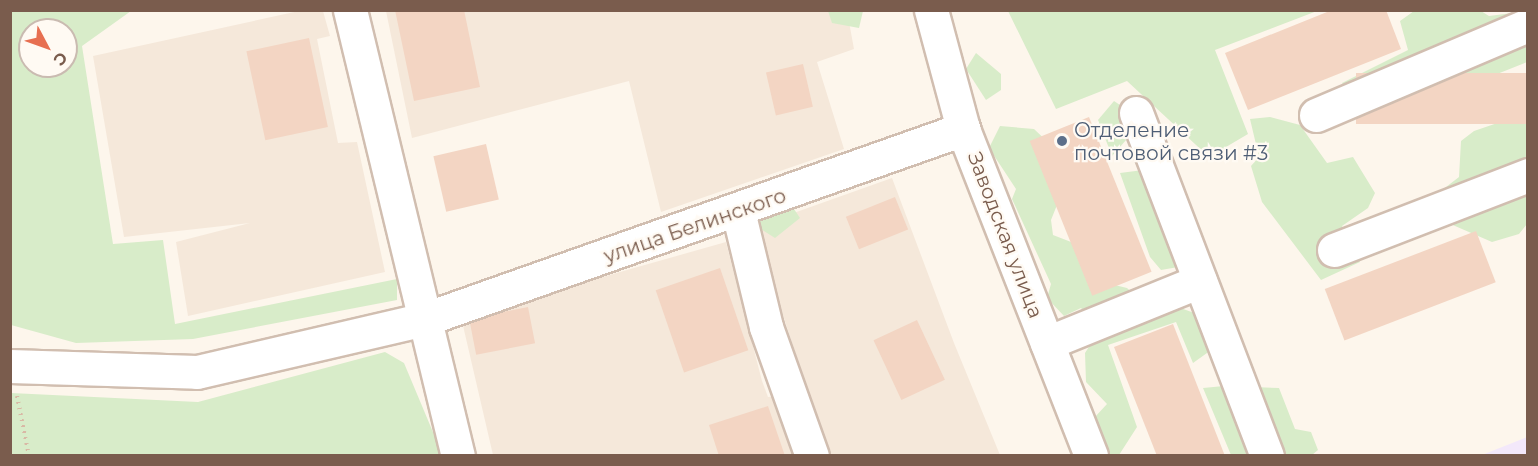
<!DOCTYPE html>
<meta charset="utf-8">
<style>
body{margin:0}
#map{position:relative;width:1538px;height:466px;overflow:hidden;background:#fdf6ec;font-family:Montserrat,sans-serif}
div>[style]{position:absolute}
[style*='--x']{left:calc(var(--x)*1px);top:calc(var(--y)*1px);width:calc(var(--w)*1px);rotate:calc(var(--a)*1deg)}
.residential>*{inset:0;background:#f5e8da}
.education>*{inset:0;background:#f3e8fa}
.green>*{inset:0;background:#d8ecc9}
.building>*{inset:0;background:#f3d5c3;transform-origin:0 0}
.path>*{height:4px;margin-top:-2px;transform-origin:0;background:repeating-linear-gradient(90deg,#d9b8a5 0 1.5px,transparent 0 6px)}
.roads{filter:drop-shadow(2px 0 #d1beb0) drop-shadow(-2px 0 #d1beb0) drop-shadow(0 2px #d1beb0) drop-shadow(0 -2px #d1beb0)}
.minor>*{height:33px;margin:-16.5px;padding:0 16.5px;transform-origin:16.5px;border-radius:16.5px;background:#fff}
.dots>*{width:16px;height:16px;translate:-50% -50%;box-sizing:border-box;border:3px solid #fffaf3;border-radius:50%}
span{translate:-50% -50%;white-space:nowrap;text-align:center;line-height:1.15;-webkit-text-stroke:4.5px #fffaf3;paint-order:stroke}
.service-label{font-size:20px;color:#4e5e75}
.left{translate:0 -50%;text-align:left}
.street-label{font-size:20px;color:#7a5c4d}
.frame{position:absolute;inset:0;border:12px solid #7a5c4d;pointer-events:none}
.north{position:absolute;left:18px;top:18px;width:60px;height:60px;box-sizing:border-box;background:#fffaf3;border:2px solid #cabbb1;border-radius:50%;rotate:131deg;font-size:16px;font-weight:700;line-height:24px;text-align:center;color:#7a5c4d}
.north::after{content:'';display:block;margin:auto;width:21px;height:27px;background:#e76f51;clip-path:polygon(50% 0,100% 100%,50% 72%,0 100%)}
</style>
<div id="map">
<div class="residential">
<div style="clip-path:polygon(299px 11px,323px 11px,330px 36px,317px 39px,338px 143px,357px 142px,385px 272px,188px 316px,176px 242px,250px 223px,124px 237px,93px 56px)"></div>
<div style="clip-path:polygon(386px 11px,847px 11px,854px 49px,817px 62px,844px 149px,661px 212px,629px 81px,412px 138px)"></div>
<div style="clip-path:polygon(892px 178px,954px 343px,1000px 455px,829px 455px,754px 227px)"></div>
<div style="clip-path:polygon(726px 242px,762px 381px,768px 397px,778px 396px,799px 455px,493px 455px,461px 317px)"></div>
</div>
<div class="education">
<div style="clip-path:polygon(1527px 437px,1527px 455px,1482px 455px)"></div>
</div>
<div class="green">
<div style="clip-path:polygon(evenodd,10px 11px,131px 11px,82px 46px,113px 244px,163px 240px,175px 324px,397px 279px,397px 300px,193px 339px,76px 343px,11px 325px,10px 11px,30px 30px,66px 30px,66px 66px,30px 66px,30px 30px)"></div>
<div style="clip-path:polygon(828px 11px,863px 11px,859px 28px,832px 23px)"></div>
<div style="clip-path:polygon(1008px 11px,1317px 11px,1215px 50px,1248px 134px,1209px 157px,1127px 81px,1056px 109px)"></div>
<div style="clip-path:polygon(1414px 11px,1481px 11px,1489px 16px,1527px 11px,1527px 62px,1389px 117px,1356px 103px,1342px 83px,1408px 50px,1400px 21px)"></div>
<div style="clip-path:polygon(976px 53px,1001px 74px,1001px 90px,986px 100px,966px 69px)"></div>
<div style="clip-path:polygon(1114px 101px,1132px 113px,1134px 131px,1112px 156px,1098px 120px)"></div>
<div style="clip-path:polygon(1527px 113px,1527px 224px,1519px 234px,1492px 242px,1432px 216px,1437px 194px,1459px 177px,1461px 141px,1474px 131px)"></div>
<div style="clip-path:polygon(1270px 117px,1300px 125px,1327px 163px,1353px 157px,1375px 193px,1368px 208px,1342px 226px,1360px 262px,1321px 280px,1262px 202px,1251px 166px,1259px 157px,1250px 119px)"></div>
<div style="clip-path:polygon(1000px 126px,1034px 129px,1052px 146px,1059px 200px,1051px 220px,1053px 235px,1084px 247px,1098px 281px,1127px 288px,1149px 308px,1175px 306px,1208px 318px,1214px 348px,1193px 363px,1176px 322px,1108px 345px,1137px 427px,1119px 455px,1109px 455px,1094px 442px,1094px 418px,1107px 404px,1086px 382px,1085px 353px,1099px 331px,1081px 308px,1064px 316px,1047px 298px,1051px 284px,1012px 199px,1016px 189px,989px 148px)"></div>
<div style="clip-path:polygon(1151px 169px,1176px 197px,1157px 219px,1174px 230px,1184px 266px,1161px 270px,1150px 257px,1120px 173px)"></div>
<div style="clip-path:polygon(792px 206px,800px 218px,775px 238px,750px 222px)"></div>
<div style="clip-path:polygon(385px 352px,404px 363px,443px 456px,11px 456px,11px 393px,198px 402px)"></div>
<div style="clip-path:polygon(1224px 386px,1279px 388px,1295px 429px,1311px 432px,1318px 450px,1312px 455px,1231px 455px,1203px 388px)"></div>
</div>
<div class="building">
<div style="clip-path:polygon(395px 10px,464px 10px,480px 87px,414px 101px)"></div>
<div style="clip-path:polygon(1332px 10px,1386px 10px,1401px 49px,1248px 110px,1225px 53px)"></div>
<div style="left:309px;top:38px;width:91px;height:64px;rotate:78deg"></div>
<div style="left:803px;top:64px;width:44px;height:38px;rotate:77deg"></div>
<div style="left:1527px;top:73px;width:51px;height:171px;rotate:90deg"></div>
<div style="left:1089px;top:117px;width:167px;height:64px;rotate:68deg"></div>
<div style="left:486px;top:144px;width:57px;height:54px;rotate:77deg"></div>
<div style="left:895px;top:197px;width:35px;height:53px;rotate:68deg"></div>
<div style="left:1476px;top:231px;width:55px;height:162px;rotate:69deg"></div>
<div style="left:720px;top:268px;width:87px;height:68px;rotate:71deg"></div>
<div style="left:528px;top:307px;width:37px;height:60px;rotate:79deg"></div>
<div style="left:917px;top:320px;width:66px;height:48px;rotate:65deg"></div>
<div style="clip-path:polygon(1173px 324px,1225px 456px,1157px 456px,1114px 347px)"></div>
<div style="clip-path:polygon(768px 406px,785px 456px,719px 456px,709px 425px)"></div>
</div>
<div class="path">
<div style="--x:17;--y:396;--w:61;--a:78.7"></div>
</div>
<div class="roads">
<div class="minor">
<div style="--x:350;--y:10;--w:459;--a:76.4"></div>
<div style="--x:931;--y:10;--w:123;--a:74.9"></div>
<div style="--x:963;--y:129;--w:351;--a:68.6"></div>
<div style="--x:1136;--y:113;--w:367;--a:69.1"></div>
<div style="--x:1316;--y:115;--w:230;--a:-23"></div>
<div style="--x:738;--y:211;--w:119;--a:76.4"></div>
<div style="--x:766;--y:327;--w:137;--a:70.4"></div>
<div style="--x:1334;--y:250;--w:208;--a:-21.1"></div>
<div style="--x:1047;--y:343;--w:165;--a:-22.1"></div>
<div style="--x:10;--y:366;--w:187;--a:1.8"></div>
<div style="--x:197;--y:372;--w:234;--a:-13.1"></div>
<div style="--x:425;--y:319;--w:571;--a:-19.45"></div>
</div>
</div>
<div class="dots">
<div style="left:1062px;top:141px;background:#5c6f8a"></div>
</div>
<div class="service-label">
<span class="left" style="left:1074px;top:142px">Отделение<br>почтовой связи #3</span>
</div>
<div class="street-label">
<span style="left:695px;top:226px;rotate:-19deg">улица Белинского</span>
<span style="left:1005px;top:235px;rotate:69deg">Заводская улица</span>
</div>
<div class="frame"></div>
<div class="north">С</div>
</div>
